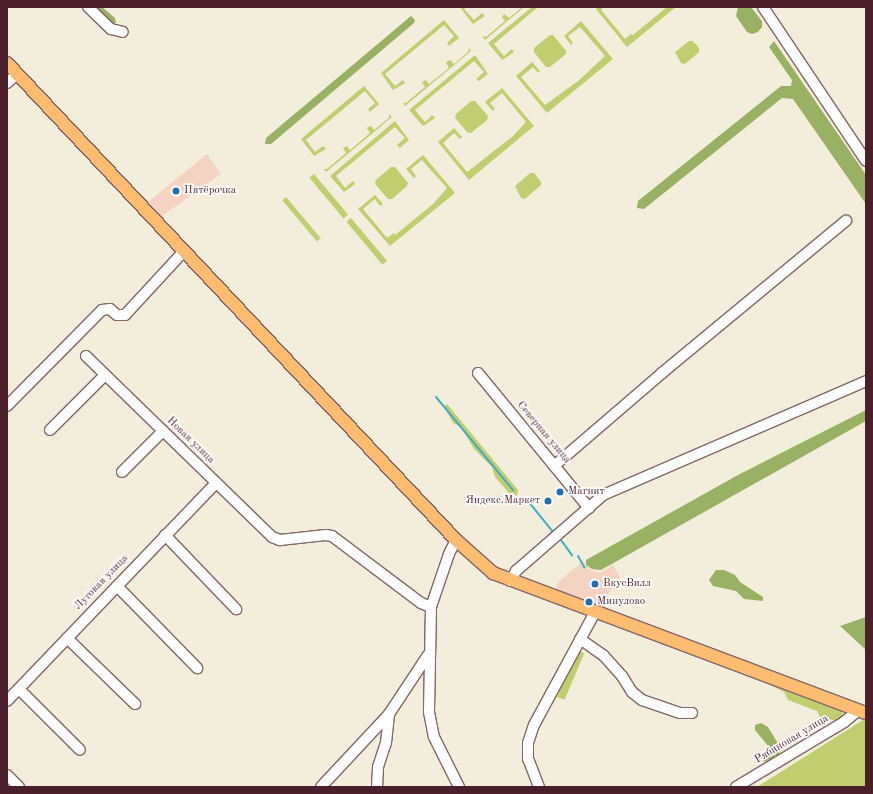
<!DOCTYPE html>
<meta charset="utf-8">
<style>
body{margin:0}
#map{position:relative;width:873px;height:794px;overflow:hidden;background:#f3eedc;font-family:"Old Standard TT",serif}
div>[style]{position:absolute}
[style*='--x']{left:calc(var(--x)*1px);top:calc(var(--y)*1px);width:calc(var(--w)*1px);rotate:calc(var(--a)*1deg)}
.built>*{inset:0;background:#f5d3c2}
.green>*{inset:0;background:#c1ce70;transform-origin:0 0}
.forest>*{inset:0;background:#98b162}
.stream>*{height:2px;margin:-1px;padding:0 1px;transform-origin:1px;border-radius:1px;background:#42acc2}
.roads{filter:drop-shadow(1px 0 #856769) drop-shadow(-1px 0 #856769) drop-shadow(0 1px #856769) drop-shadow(0 -1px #856769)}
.minor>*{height:10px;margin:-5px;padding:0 5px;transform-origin:5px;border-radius:5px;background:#fff}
.major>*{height:12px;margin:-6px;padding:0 6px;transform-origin:6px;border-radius:6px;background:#fdbc70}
.dots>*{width:11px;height:11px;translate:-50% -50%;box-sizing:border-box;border:2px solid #fff;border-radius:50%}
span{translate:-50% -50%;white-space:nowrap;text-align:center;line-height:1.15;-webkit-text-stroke:3px #fff;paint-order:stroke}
.poi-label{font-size:11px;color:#4a1f2b}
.left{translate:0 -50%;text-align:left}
.right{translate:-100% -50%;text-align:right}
.street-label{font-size:11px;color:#4a1f2b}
.frame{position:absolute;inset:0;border:8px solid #4a1f2b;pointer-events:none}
</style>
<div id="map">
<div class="built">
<div style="clip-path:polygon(207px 154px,221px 174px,162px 216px,148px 202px)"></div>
<div style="clip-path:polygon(583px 561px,590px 570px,600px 573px,613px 565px,620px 577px,601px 605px,555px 592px,558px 582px)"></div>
</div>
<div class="green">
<div style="clip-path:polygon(460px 7px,466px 7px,464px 9px,474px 20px,482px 13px,485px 16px,473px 24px)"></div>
<div style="clip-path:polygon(522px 7px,524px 7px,485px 40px,482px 36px,486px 37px,505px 21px,502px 17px,504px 14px,509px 18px)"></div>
<div style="clip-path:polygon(532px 7px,538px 7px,494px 44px,504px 56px,512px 49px,514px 52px,502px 60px,488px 43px)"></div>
<div style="clip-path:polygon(599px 7px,604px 7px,601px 10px,625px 39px,631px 34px,633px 35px,667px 7px,676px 7px,627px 47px,596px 9px)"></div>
<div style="clip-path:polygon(444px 20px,459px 38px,449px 46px,447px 43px,454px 36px,444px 25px,385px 74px,395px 86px,403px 80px,405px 83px,393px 90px,381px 73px)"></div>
<div style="clip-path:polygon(581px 21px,613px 59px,547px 113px,516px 76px,532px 62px,540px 71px,538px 73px,533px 67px,521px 77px,545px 105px,578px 81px,605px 56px,580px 27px,568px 36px,573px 43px,571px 45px,564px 36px)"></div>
<div style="clip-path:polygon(550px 35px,553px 35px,566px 51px,566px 54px,550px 67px,546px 67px,534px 52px,534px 48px)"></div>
<div style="clip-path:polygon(689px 41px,693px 41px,699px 48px,699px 52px,685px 64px,681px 63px,675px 52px)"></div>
<div style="clip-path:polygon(469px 48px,471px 51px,405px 106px,403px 103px,406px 103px,425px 87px,422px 82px,426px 80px,429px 84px,449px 68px,446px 62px,450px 60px,454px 64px,468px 52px)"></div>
<div style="clip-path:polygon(475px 55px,488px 74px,479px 81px,476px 79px,484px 72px,474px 61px,415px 110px,425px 122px,432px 115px,435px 118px,423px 126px,409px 110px)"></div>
<div style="clip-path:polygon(364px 86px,379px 104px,370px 112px,368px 109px,375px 103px,365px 91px,306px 140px,315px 152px,323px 146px,326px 149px,314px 156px,301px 139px)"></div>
<div style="clip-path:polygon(502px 88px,534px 126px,469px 180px,438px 142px,454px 128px,462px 137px,460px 139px,454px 133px,443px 143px,467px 172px,512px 137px,526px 122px,502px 93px,490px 103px,495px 109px,493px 111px,485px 102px)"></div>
<div style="clip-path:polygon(471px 101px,475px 101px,488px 116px,487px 120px,471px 133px,468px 133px,455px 118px,456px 114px)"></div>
<div style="clip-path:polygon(389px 114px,392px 117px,326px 172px,324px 169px,327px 169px,346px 153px,343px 148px,347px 146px,350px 150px,370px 133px,367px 128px,371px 126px,374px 130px,389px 118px)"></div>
<div style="clip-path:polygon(395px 121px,409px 140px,400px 148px,397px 145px,405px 138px,395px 127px,336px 176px,345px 188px,353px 181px,355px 184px,344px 192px,330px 176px)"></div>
<div style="clip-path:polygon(423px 155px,455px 193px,390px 246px,358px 209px,375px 195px,383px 204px,380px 206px,375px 199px,363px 209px,387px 238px,394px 233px,395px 235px,433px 204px,447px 188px,422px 160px,411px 169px,416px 176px,414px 178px,406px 169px)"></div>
<div style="clip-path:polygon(391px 167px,395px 167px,408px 183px,407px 186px,392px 199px,388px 199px,375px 184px,376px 180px)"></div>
<div style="clip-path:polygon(530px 173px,534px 173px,541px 182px,541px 185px,525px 199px,521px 198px,515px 186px)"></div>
<div style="left:314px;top:174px;width:53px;height:6px;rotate:50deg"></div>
<div style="left:286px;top:197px;width:54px;height:5px;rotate:50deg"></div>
<div style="left:351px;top:218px;width:56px;height:6px;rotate:50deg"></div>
<div style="clip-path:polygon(447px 404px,518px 490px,517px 496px,508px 492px,495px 477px,492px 467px,474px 449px,461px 427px,453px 423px,444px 406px)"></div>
<div style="left:577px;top:650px;width:8px;height:51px;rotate:23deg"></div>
<div style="clip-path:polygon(752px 676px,840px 710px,845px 716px,836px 721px,820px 717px,817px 711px,788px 700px,784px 692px)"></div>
<div style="clip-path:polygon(863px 720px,866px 721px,866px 787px,757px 787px)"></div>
</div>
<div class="forest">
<div style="clip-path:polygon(93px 7px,102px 7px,115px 18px,116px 23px,112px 23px)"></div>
<div style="clip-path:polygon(738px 7px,751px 7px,762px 21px,762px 27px,758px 32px,752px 34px,747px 32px,736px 16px)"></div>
<div style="clip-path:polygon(411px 16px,415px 20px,414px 23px,271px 144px,265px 144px,266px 138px)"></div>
<div style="clip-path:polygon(774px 41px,866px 175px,866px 204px,793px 99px,782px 98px,644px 209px,637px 208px,638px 201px,781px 86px,791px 86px,792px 80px,769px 47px)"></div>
<div style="clip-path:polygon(866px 410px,866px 421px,601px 570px,592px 569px,586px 565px,586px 560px,738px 475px)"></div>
<div style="clip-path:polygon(716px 570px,724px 570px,735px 575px,740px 582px,763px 597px,763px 601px,744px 599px,736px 591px,713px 586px,709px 580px)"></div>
<div style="clip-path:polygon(866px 617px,866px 650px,840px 626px)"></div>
<div style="clip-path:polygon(761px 723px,768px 727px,780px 747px,779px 754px,767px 762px,763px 761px,762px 757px,767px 751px,768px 746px,755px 730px,755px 725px)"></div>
</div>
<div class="stream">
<div style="--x:436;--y:397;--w:121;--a:50.4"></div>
<div style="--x:528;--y:501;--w:40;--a:51"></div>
<div style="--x:561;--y:540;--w:19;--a:54"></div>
<div style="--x:578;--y:556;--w:13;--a:61"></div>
</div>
<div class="roads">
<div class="minor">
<div style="--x:88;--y:7;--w:32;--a:44"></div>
<div style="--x:111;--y:29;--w:12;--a:14"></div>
<div style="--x:763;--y:7;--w:185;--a:56.2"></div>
<div style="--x:7;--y:83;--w:13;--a:-42"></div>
<div style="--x:86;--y:356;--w:260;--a:44.2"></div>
<div style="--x:272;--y:537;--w:9;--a:21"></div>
<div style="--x:280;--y:540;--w:46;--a:-6.2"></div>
<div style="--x:326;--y:535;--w:6;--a:9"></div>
<div style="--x:332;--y:536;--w:111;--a:37"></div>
<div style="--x:421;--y:603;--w:11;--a:22"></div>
<div style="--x:478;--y:373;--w:175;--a:50.6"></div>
<div style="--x:7;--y:406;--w:135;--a:-45.3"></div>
<div style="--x:102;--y:310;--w:8;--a:-7"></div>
<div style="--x:110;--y:309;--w:9;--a:41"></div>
<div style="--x:117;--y:315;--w:8;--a:0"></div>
<div style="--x:125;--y:315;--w:88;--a:-47.3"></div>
<div style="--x:50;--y:430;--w:78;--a:-45"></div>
<div style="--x:554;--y:466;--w:143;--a:-40.7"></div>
<div style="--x:662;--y:373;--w:239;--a:-39.6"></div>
<div style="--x:122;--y:472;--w:58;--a:-45"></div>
<div style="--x:165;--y:535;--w:103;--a:46.2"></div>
<div style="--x:456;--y:540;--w:16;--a:117"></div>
<div style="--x:449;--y:554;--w:56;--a:108.8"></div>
<div style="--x:431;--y:607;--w:105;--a:91.1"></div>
<div style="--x:429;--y:712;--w:25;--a:79"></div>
<div style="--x:434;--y:737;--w:56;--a:63.4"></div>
<div style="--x:510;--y:581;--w:12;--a:-59"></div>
<div style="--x:516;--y:571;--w:116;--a:-41.1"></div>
<div style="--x:603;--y:495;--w:287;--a:-23.4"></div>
<div style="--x:117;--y:586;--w:115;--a:45.7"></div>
<div style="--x:67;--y:638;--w:95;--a:44.1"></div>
<div style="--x:580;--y:639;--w:29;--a:35"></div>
<div style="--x:604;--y:656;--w:27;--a:48"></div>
<div style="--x:622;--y:676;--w:19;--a:58"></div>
<div style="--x:632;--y:692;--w:13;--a:39"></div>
<div style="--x:642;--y:700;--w:40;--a:18.9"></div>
<div style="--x:680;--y:713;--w:12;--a:0"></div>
<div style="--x:19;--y:689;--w:86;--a:45"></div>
<div style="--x:7;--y:701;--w:302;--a:-46.2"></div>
<div style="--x:7;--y:775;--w:17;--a:45"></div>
<div style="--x:321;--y:787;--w:100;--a:-47"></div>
<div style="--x:389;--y:714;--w:71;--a:-56.5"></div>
<div style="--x:377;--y:787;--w:20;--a:-87"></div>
<div style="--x:378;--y:767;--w:25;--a:-72"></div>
<div style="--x:386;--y:743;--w:29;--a:-84"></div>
<div style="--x:539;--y:787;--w:30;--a:-111"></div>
<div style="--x:528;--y:759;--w:16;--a:-90"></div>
<div style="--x:528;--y:743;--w:19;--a:-72"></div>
<div style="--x:534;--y:725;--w:128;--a:-61.6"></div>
<div style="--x:736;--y:787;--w:126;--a:-31"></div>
<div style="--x:844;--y:722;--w:19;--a:-39"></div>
</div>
<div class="major">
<div style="--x:7;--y:63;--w:655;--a:46.73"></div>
<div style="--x:456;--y:540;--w:50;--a:41.7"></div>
<div style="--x:493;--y:573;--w:398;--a:20.6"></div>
</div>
</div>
<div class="dots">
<div style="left:176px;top:191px;background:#1f6fb2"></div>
<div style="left:560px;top:492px;background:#1f6fb2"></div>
<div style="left:548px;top:501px;background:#1f6fb2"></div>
<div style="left:595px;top:584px;background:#1f6fb2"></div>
<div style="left:589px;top:602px;background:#1f6fb2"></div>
</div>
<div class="poi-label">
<span class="left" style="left:184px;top:191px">Пятёрочка</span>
<span class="left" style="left:568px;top:492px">Магнит</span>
<span class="right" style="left:540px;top:501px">Яндекс.Маркет</span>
<span class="left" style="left:603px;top:584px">ВкусВилл</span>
<span class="left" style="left:597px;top:602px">Минулово</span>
</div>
<div class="street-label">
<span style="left:543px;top:433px;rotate:50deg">Северная улица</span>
<span style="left:190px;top:441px;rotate:44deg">Новая улица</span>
<span style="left:102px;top:583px;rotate:-46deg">Луговая улица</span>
<span style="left:792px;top:740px;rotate:-31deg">Рябиновая улица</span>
</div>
<div class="frame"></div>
</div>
